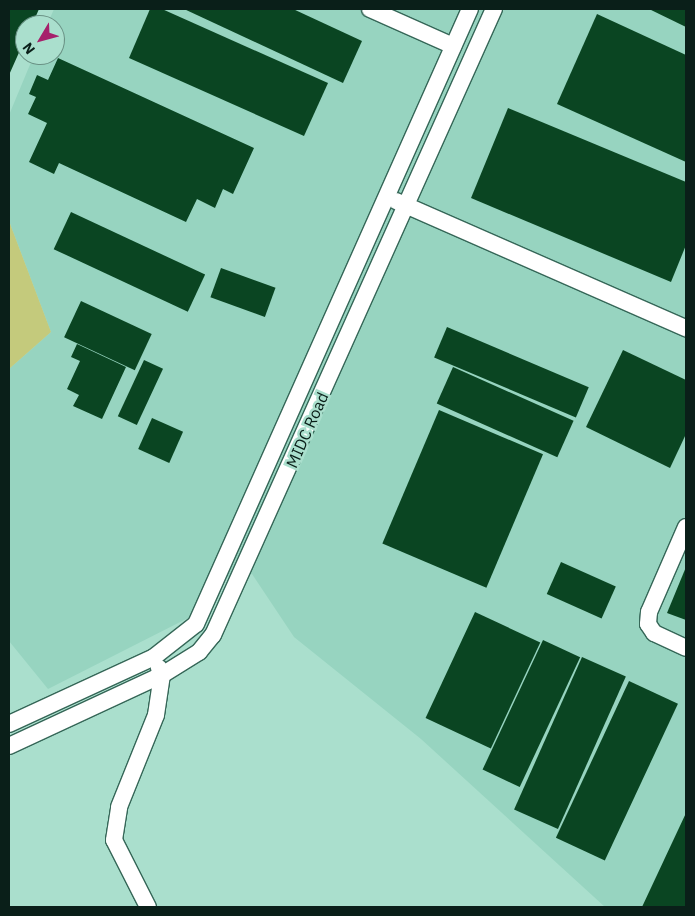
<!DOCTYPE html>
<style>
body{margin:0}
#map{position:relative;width:695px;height:916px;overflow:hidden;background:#aadfcd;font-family:"IBM Plex Sans",sans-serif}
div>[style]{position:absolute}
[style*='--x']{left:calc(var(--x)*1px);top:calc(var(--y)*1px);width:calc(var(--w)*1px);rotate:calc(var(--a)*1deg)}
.built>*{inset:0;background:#97d4c0}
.green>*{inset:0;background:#c4ca7c}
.building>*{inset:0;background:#0a4522;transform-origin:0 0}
.roads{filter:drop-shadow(1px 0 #366758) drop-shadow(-1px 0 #366758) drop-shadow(0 1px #366758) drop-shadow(0 -1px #366758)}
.minor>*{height:16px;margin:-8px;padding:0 8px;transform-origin:8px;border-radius:8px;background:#fff}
span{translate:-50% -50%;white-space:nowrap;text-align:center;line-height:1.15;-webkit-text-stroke:5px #aadfcd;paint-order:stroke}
.street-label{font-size:16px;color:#0a1f19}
.frame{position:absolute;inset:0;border:10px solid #0a1f19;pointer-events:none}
.north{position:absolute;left:15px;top:15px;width:50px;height:50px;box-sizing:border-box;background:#aadfcd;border:1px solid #6a9285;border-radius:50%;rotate:233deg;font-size:14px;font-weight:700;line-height:20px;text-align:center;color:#0a1f19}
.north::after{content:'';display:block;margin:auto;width:18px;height:22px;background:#a6206b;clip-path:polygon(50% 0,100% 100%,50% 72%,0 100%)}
</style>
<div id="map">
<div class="built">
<div style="clip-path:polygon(54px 9px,686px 9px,686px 907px,605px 907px,421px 739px,294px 637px,252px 574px,211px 579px,196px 614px,48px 689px,9px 641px,9px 369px,51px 332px,9px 221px,9px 115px,34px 55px,55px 55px,55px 25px,47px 25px)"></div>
</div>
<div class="green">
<div style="clip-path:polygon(9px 221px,51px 332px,9px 369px)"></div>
</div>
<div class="building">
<div style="clip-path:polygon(9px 9px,39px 9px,32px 25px,25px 25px,25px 39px,9px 75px)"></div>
<div style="clip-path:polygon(150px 9px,162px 9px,328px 83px,304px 136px,129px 58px)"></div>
<div style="clip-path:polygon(184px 9px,293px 9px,362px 41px,343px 83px)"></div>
<div style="clip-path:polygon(649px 9px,686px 9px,686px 27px)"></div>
<div style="clip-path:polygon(597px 14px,686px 55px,686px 162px,557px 104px)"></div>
<div style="clip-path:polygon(58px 58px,254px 148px,233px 194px,223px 189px,215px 208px,197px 199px,186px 222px,59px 163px,54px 174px,29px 162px,47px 123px,28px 114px,36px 97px,29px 94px,37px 75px,48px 80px)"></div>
<div style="clip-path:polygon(508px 108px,686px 182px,686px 245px,671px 282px,471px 198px)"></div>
<div style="left:71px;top:212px;width:148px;height:41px;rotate:25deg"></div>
<div style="left:221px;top:268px;width:58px;height:31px;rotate:20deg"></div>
<div style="left:81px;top:301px;width:78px;height:40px;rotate:25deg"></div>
<div style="left:447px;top:327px;width:154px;height:33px;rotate:23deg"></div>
<div style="clip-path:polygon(77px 344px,126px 367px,102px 419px,73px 406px,79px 395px,67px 389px,80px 361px,71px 357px)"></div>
<div style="clip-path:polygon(623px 350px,686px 380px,686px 434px,670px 468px,586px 427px)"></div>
<div style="left:144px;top:360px;width:21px;height:62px;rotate:25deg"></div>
<div style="left:453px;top:367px;width:132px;height:40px;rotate:24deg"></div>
<div style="left:439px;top:410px;width:113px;height:145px;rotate:23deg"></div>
<div style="left:152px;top:418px;width:34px;height:34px;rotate:24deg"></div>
<div style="left:561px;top:562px;width:60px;height:35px;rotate:24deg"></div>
<div style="clip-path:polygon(686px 567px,686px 620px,667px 613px)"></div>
<div style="left:475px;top:612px;width:72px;height:117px;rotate:25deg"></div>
<div style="left:543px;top:640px;width:41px;height:143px;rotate:25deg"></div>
<div style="left:582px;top:657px;width:48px;height:167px;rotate:24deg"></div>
<div style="left:629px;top:681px;width:54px;height:173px;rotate:25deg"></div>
<div style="clip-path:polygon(686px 813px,686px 907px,642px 907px)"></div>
</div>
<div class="roads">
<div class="minor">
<div style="--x:370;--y:9;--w:91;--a:24"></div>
<div style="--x:396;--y:201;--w:317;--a:23.7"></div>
<div style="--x:686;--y:527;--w:93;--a:113.5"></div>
<div style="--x:649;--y:612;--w:12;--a:95"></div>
<div style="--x:648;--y:624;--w:11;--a:56"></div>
<div style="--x:654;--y:633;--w:35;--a:25"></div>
<div style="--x:9;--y:724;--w:160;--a:-24.8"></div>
<div style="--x:154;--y:657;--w:53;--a:-38.2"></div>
<div style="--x:196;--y:624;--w:673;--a:-65.99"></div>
<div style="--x:9;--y:746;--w:169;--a:-24.9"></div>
<div style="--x:162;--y:675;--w:44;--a:-31.9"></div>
<div style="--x:199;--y:652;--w:22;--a:-51"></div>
<div style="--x:213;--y:635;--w:686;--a:-65.83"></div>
<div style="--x:148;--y:907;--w:75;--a:-116.9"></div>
<div style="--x:114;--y:840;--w:33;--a:-81"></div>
<div style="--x:119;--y:807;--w:99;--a:-68.1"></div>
<div style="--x:156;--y:715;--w:40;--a:-81.5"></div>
<div style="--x:162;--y:675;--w:8;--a:-113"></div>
</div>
</div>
<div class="street-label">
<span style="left:307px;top:430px;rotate:-66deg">MIDC Road</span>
</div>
<div class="frame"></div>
<div class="north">N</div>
</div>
